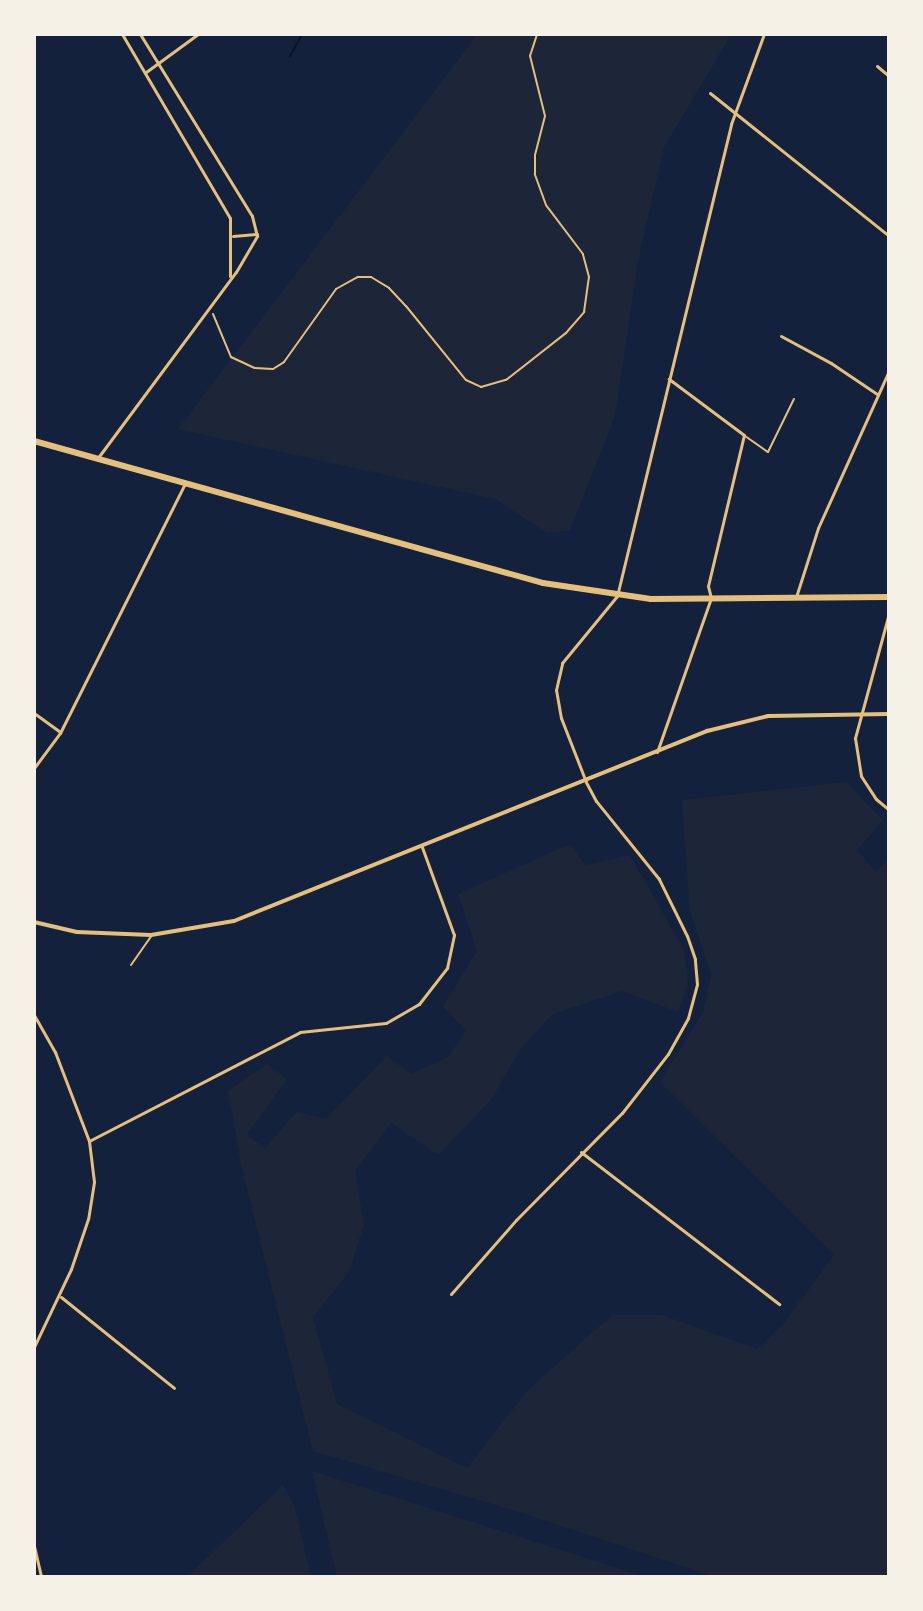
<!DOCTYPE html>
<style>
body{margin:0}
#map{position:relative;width:923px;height:1611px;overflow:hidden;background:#14213d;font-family:"Titillium Web",sans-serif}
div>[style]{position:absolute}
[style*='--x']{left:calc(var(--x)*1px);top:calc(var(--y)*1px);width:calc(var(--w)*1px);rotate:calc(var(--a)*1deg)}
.green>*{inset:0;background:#1d2539}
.stream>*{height:2px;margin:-1px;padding:0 1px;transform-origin:1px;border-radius:1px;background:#0b132b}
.path>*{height:2px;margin:-1px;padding:0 1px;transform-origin:1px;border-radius:1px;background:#e5c07b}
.service>*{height:2px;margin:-1px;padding:0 1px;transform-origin:1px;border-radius:1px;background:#e5c07b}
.minor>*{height:3px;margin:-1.5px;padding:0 1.5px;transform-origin:1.5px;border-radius:1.5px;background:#e5c07b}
.tertiary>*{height:4px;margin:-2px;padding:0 2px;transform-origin:2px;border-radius:2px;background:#e5c07b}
.primary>*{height:6px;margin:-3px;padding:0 3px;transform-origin:3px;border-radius:3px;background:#e5c07b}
span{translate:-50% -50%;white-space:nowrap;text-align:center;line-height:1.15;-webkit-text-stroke:6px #f6f1e7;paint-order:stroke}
.frame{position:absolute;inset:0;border:36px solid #f6f1e7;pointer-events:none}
</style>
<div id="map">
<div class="green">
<div style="clip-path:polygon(478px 34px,727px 34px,728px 40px,664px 147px,638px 261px,615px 416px,570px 530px,547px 533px,495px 499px,178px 429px)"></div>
<div style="clip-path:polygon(846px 782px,883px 820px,857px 850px,876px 872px,889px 859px,889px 1577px,716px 1577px,519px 1512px,313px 1451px,242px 1169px,228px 1091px,267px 1064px,287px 1079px,247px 1134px,265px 1149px,296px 1112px,326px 1119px,387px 1056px,411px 1074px,448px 1057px,466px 1031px,443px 1006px,477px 951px,458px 894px,570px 844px,585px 865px,630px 855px,684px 950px,688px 982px,678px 1012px,622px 991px,553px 1014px,521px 1048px,491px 1100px,438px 1155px,391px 1123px,355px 1171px,364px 1224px,349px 1272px,313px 1317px,337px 1404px,467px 1468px,527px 1391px,612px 1315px,662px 1315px,757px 1349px,784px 1323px,834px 1255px,660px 1082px,703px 1012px,711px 974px,690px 912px,682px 800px)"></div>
<div style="clip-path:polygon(312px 1471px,646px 1577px,337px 1577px)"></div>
<div style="clip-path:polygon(283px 1485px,294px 1505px,311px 1577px,187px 1577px)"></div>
</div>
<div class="stream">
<div style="--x:290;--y:56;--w:25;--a:-61"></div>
</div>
<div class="path">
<div style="--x:213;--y:314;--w:47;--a:67.3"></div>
<div style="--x:231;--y:357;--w:26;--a:25"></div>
<div style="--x:255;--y:368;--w:18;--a:3"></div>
<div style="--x:273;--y:369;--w:13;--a:-32"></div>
<div style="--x:284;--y:362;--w:90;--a:-54.5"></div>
<div style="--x:336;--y:289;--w:25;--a:-29"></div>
<div style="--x:358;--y:277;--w:13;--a:0"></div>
<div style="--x:371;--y:277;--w:21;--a:31"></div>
<div style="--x:389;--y:288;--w:25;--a:47"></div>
<div style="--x:406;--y:306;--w:95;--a:51"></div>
<div style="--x:466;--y:380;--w:17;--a:25"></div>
<div style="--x:481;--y:387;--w:26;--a:-16"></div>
<div style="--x:506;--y:380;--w:76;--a:-38.1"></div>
<div style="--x:566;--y:333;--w:28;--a:-49"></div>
<div style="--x:584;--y:312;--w:35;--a:-82"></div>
<div style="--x:589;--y:277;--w:24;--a:-105"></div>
<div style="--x:583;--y:254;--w:61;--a:-127.1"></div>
<div style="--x:546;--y:205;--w:33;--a:-110"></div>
<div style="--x:535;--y:174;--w:19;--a:-90"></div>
<div style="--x:535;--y:155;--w:40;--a:-75.6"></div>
<div style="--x:545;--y:116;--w:62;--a:-104"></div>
<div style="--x:530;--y:56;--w:23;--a:-72"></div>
</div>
<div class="service">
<div style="--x:745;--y:436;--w:28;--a:35"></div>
<div style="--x:768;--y:452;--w:59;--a:-63.9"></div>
<div style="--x:131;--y:965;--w:35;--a:-55"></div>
</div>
<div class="minor">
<div style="--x:122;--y:34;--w:213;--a:59.6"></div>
<div style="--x:230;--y:218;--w:58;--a:90"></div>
<div style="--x:877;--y:66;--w:16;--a:40"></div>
<div style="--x:146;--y:72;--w:64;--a:-36.2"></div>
<div style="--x:710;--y:93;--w:229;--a:38.6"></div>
<div style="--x:233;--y:236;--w:24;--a:-5"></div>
<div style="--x:781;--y:336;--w:57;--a:28.4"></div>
<div style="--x:831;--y:363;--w:55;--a:34"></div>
<div style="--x:97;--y:459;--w:233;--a:-53.4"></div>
<div style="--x:236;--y:272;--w:42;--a:-59.7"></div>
<div style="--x:257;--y:236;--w:21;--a:-104"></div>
<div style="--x:252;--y:216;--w:214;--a:-121.6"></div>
<div style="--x:796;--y:597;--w:72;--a:-72.3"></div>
<div style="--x:818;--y:528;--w:172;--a:-65.7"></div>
<div style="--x:889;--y:613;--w:130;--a:105.2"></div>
<div style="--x:855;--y:738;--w:38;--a:81"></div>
<div style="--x:861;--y:776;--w:27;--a:57"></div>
<div style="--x:876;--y:799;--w:17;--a:40"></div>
<div style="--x:34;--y:713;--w:32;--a:36"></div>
<div style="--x:657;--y:752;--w:163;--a:-70.7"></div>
<div style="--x:711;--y:598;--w:12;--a:-104"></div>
<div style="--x:708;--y:586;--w:155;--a:-76.6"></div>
<div style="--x:744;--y:435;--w:94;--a:-143.3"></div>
<div style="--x:34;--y:768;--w:44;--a:-53.4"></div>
<div style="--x:60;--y:733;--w:280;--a:-63.4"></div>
<div style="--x:34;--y:1015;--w:43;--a:60.4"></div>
<div style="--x:55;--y:1052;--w:95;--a:69.1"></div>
<div style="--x:89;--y:1141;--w:41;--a:83"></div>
<div style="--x:94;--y:1182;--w:37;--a:99"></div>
<div style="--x:88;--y:1219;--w:53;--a:108.8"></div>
<div style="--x:71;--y:1269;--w:86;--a:115.4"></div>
<div style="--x:89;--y:1141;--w:237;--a:-27.3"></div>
<div style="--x:300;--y:1032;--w:86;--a:-6"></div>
<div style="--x:386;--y:1023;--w:38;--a:-30"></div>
<div style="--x:419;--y:1004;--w:46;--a:-52.1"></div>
<div style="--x:447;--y:968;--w:34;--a:-78"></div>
<div style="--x:454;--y:935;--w:94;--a:-110"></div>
<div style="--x:581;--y:1152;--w:250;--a:37.5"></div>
<div style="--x:451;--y:1294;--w:98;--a:-48.7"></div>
<div style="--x:516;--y:1220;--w:151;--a:-45.3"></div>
<div style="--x:622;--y:1113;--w:75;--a:-52.1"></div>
<div style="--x:668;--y:1054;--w:41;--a:-60.9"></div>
<div style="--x:688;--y:1018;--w:35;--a:-75"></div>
<div style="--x:697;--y:984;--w:25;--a:-95"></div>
<div style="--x:695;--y:959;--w:24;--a:-109"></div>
<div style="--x:687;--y:936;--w:64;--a:-116.2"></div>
<div style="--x:659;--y:879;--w:100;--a:-128.9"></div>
<div style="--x:596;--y:801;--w:21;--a:-118"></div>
<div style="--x:586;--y:782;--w:69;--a:-111.3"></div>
<div style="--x:561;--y:718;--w:28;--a:-100"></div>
<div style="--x:556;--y:690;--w:28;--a:-77"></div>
<div style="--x:562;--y:663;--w:87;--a:-50.6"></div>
<div style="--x:617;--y:596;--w:486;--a:-76.4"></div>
<div style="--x:731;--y:124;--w:96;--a:-69.9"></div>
<div style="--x:61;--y:1297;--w:145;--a:38.8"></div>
<div style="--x:34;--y:1546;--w:32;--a:77"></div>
</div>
<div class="tertiary">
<div style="--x:34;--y:922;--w:44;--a:13.1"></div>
<div style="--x:77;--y:932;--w:74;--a:2.3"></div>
<div style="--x:151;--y:935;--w:84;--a:-9.6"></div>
<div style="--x:234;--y:921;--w:510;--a:-21.88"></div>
<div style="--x:707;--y:731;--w:63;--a:-13.8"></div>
<div style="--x:768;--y:716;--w:121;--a:-0.9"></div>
</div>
<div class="primary">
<div style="--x:34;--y:441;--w:528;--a:15.59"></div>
<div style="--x:543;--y:583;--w:109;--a:8.4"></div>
<div style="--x:651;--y:599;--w:238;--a:-0.5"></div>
</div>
<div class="frame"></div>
</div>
